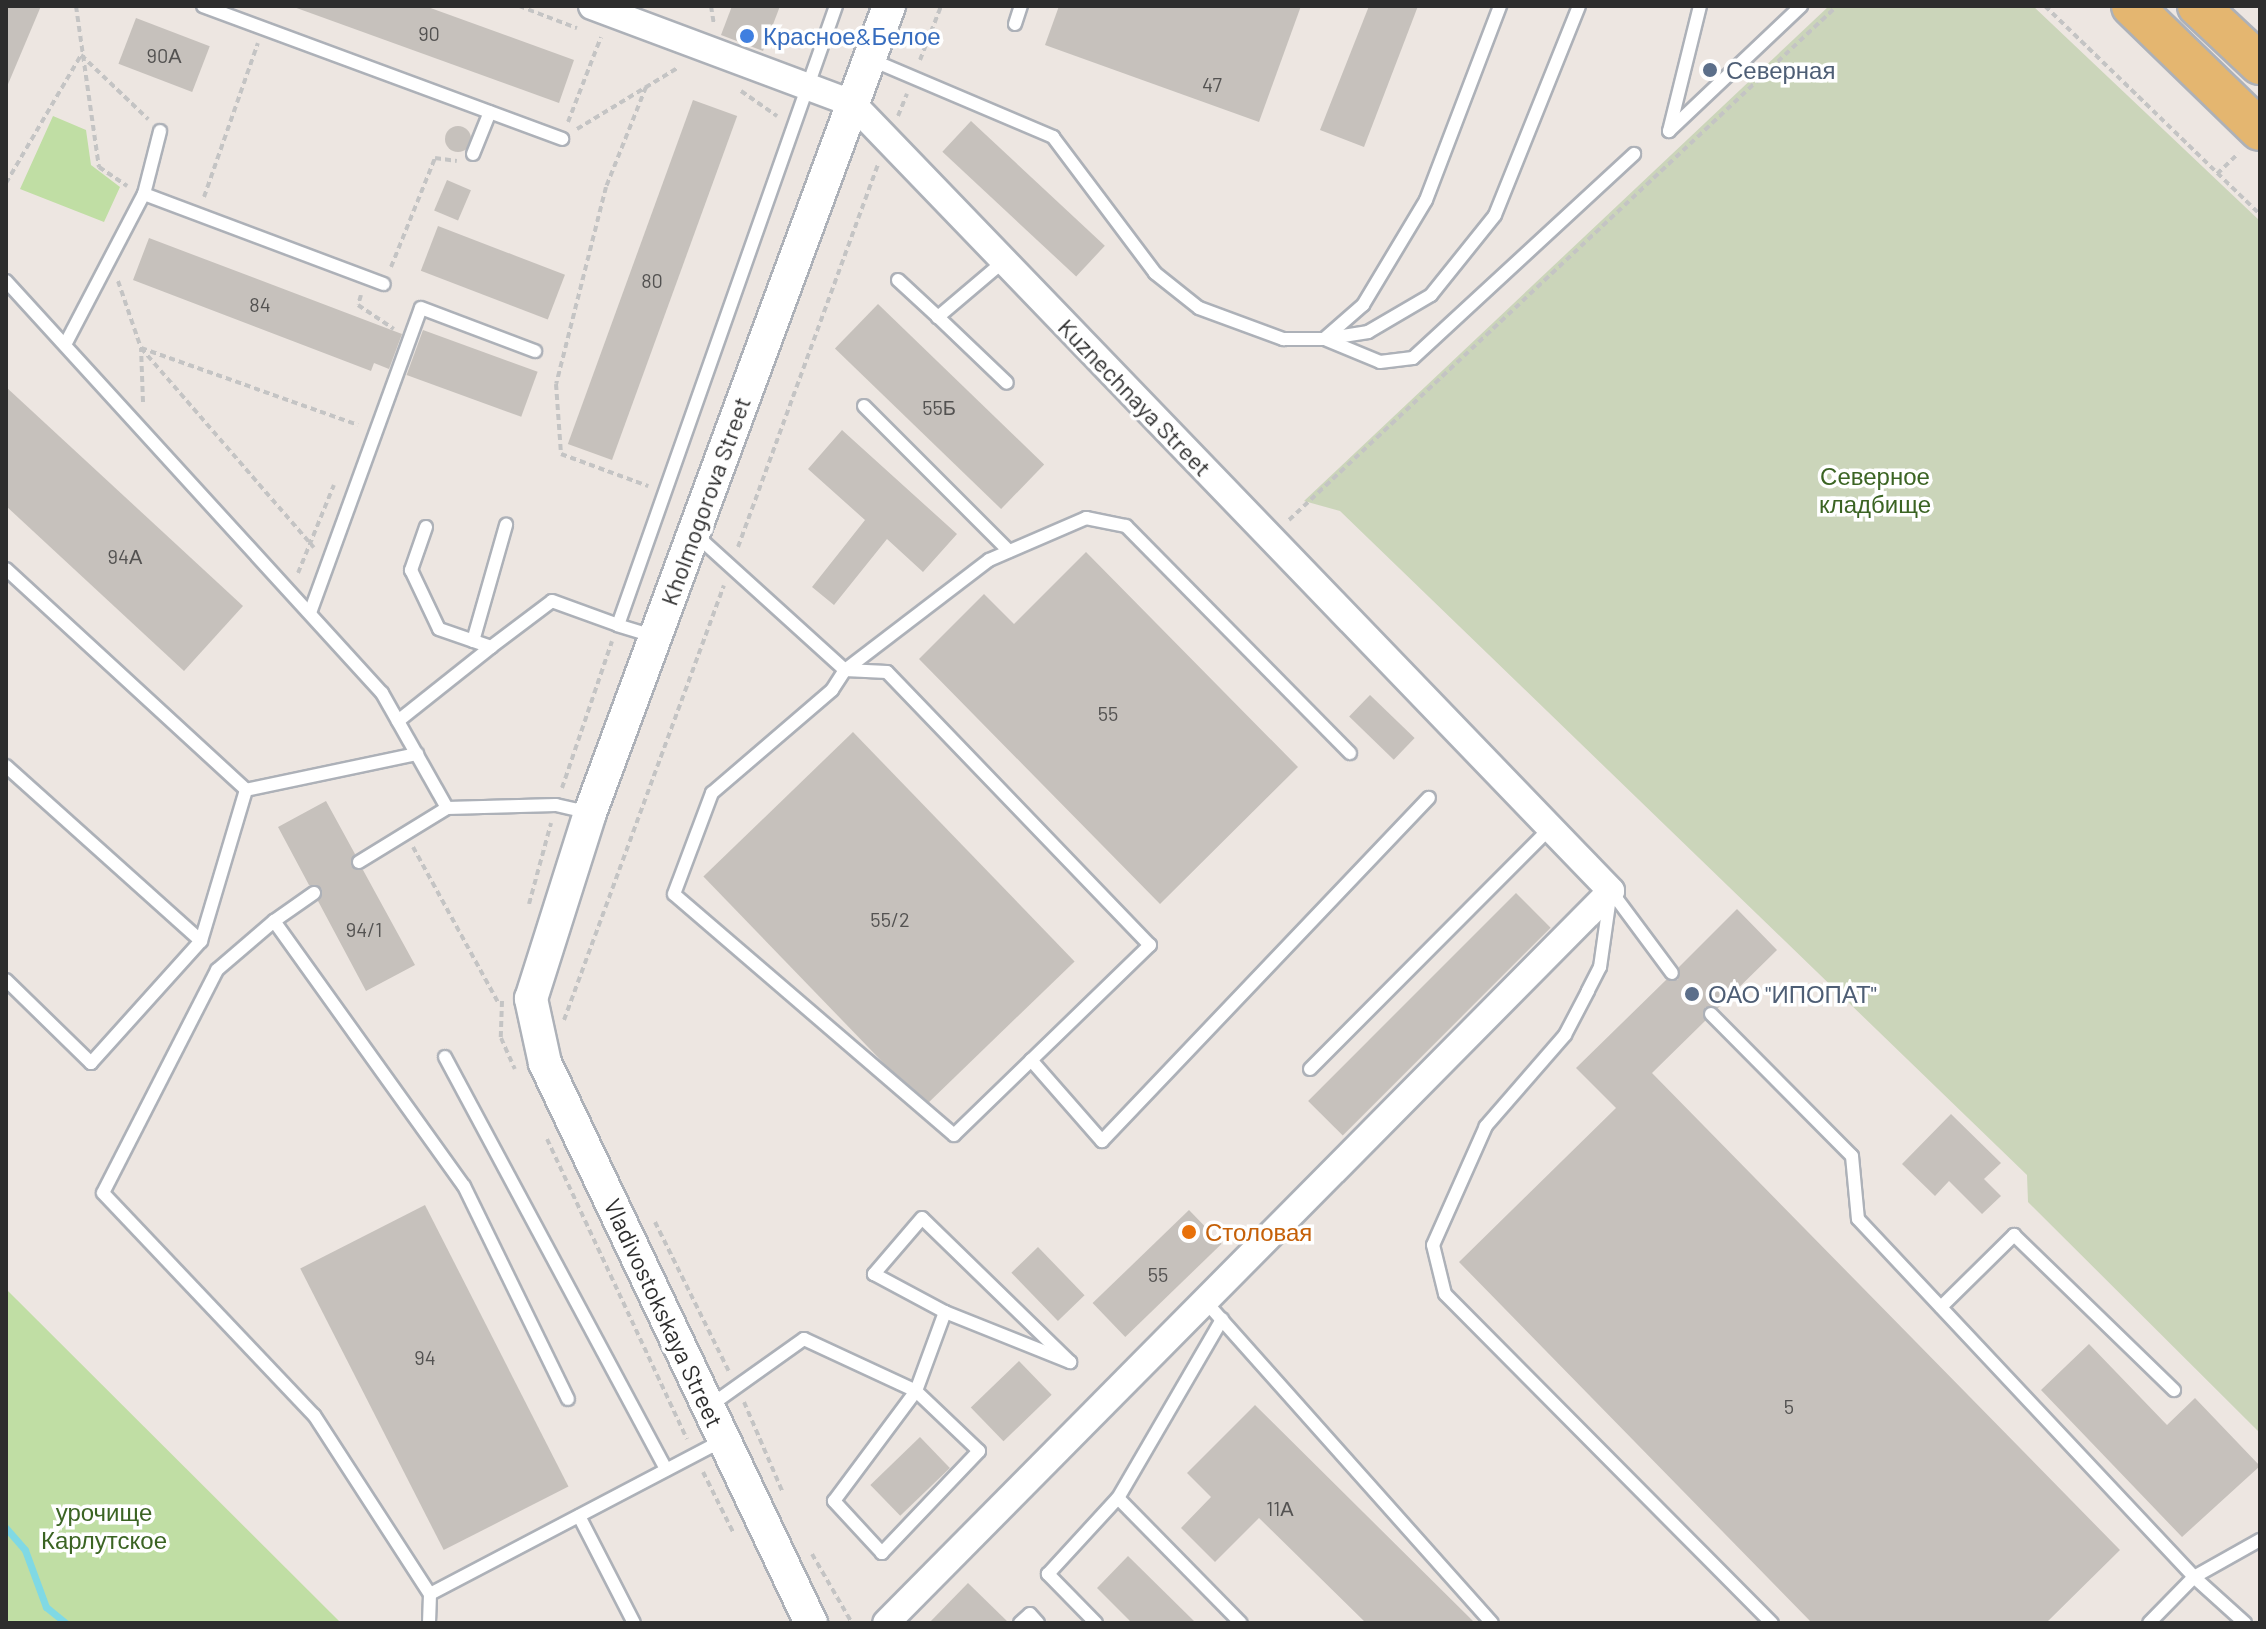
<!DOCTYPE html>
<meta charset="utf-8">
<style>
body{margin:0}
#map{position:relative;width:2266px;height:1629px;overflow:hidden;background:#ede6e1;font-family:Barlow,sans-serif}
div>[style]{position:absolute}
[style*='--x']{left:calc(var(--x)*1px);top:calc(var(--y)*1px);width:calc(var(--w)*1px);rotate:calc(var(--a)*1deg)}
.green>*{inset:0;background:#c0dea4}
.cemetery>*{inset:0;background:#cbd5ba}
.stream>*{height:7px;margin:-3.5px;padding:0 3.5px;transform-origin:3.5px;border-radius:3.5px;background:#80d9e4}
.building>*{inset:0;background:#c6c1bc;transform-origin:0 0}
.round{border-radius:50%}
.path>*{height:4px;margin-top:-2px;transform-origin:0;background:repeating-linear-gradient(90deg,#c4c4c4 0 6px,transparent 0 10px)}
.roads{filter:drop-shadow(2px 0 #adb1b8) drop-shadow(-2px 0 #adb1b8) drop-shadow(0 2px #adb1b8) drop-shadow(0 -2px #adb1b8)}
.service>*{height:12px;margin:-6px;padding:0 6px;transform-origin:6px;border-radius:6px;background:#fff}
.minor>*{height:26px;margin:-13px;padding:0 13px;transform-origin:13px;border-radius:13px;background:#fff}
.tertiary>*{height:32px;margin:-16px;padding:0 16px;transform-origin:16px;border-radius:16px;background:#fff}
.primary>*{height:40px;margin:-20px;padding:0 20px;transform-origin:20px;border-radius:20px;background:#e4b670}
.dots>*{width:22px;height:22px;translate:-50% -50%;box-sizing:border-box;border:4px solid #fff;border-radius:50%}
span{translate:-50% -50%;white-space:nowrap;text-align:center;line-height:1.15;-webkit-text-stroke:7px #fff;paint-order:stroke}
.number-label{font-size:20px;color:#535251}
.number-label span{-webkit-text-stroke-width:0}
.shop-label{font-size:24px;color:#366cbe}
.left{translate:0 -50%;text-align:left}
.service-label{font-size:24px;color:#4e5e75}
.street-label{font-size:24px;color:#2d2d2d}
.park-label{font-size:24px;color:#3b6423}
.food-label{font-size:24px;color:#c56008}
.frame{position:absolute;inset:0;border:8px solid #2d2d2d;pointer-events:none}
</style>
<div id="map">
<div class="green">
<div style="clip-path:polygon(53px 116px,86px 130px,91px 165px,120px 187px,104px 222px,20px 189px)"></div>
<div style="clip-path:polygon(6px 1289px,341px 1623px,6px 1623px)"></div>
</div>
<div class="cemetery">
<div style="clip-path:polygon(1829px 6px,2033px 6px,2260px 221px,2260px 1433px,2028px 1202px,2027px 1175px,1340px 511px,1304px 501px)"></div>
</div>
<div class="stream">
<div style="--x:6;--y:1528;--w:29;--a:49"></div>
<div style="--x:25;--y:1550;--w:61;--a:69.8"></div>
<div style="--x:46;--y:1607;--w:26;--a:39"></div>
</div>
<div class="building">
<div style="clip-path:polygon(6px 6px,41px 6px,6px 89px)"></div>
<div style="clip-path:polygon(291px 6px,425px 6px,574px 60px,559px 103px)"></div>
<div style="clip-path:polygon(732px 6px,780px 6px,763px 51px,721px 35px)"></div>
<div style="clip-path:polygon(1059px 6px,1301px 6px,1259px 122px,1045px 45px)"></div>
<div style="clip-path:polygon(1369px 6px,1418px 6px,1364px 147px,1320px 130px)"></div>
<div style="left:136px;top:18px;width:79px;height:49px;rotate:21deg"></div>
<div style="left:693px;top:100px;width:47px;height:366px;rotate:20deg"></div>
<div style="left:971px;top:121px;width:183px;height:42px;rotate:43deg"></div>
<div class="round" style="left:445px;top:126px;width:26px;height:26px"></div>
<div style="left:447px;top:180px;width:26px;height:33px;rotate:23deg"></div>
<div style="left:438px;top:226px;width:136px;height:48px;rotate:21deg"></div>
<div style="clip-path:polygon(149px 238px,402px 334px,389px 369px,374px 363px,371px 371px,133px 280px)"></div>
<div style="left:878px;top:304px;width:231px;height:62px;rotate:44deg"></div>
<div style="left:423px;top:330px;width:122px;height:48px;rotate:20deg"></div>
<div style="clip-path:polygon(6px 387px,243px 606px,184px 671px,6px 506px)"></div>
<div style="clip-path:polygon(842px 430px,957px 534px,923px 572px,887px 539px,834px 605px,812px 587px,865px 520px,808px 469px)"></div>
<div style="clip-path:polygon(1086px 552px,1298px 767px,1160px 904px,919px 659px,984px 594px,1014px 624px)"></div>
<div style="left:1370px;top:695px;width:62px;height:30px;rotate:44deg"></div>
<div style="left:853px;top:732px;width:319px;height:208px;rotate:46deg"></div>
<div style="clip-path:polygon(326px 801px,355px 854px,351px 866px,363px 870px,415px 965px,366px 991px,318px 901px,322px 889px,309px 885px,278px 827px)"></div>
<div style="left:1516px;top:893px;width:49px;height:294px;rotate:45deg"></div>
<div style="clip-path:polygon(1737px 909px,1777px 950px,1718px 1008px,1705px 1007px,1705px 1021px,1652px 1073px,2120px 1550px,2046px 1623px,1812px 1623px,1459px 1262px,1616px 1108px,1576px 1068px,1666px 980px,1678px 980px,1679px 967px)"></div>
<div style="clip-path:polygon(1951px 1114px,2001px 1163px,1984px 1179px,2001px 1196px,1982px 1214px,1949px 1181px,1935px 1196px,1902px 1164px)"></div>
<div style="left:425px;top:1205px;width:316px;height:140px;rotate:63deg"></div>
<div style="left:1189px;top:1210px;width:47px;height:134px;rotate:46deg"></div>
<div style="left:1038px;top:1247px;width:67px;height:37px;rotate:46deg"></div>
<div style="clip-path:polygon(2089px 1344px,2167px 1425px,2195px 1398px,2260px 1466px,2182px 1537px,2041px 1390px)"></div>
<div style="left:1019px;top:1361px;width:47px;height:67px;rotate:46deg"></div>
<div style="clip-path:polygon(1255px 1405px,1475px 1623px,1366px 1623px,1259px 1518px,1215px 1562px,1181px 1528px,1211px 1497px,1187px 1473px)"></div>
<div style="left:920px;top:1437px;width:43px;height:69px;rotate:46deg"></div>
<div style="clip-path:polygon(1128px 1556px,1196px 1623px,1132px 1623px,1097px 1588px)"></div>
<div style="clip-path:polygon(968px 1583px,1009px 1623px,929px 1623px)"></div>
</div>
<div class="path">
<div style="--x:76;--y:6;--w:163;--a:81.9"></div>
<div style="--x:99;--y:167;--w:34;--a:34"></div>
<div style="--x:519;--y:6;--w:62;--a:20.8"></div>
<div style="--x:711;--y:6;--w:19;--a:81"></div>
<div style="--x:2045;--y:6;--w:299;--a:44.1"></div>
<div style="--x:920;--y:60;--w:58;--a:-68.7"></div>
<div style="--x:646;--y:87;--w:108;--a:111.8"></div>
<div style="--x:606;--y:187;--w:203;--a:104.2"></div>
<div style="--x:556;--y:384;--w:70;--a:85.9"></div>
<div style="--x:561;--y:454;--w:93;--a:20.2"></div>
<div style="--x:741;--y:91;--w:44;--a:34.8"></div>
<div style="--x:898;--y:116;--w:24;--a:-68"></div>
<div style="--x:568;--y:122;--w:91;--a:-68.8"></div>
<div style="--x:577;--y:129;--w:119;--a:-31.3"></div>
<div style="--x:2217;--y:174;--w:30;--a:-44"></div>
<div style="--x:6;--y:183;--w:148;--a:-59.6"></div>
<div style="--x:81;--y:55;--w:93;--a:43.7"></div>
<div style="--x:204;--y:197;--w:163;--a:-70.7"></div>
<div style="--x:391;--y:267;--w:118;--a:-68"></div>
<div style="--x:435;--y:158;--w:22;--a:8"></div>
<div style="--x:118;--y:281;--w:71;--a:71.1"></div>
<div style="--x:141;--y:348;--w:264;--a:49.1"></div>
<div style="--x:361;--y:295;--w:10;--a:107"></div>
<div style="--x:358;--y:305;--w:43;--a:33.7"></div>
<div style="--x:143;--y:402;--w:54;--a:-92.1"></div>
<div style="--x:141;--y:348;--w:230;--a:19.5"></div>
<div style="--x:1289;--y:520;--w:751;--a:-43.17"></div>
<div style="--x:738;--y:547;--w:407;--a:-69.9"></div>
<div style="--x:298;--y:573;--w:95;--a:-67.8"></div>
<div style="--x:562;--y:788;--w:155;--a:-71.2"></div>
<div style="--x:413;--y:847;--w:179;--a:61.3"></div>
<div style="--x:529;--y:904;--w:84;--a:-74.8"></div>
<div style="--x:502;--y:1001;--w:37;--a:92"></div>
<div style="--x:501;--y:1038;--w:34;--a:66"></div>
<div style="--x:564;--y:1020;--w:463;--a:-69.8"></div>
<div style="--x:547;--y:1139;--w:331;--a:65"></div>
<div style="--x:655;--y:1222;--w:167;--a:63.7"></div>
<div style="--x:744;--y:1402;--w:99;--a:66.8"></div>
<div style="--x:703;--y:1472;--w:67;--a:63.4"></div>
<div style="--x:812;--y:1554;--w:80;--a:59.9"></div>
</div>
<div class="roads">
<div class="service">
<div style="--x:203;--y:6;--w:383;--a:20.3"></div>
<div style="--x:1700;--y:6;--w:129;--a:103.9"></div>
<div style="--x:1669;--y:131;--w:182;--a:-43.4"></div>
<div style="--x:1015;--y:24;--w:19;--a:-72"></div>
<div style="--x:872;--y:60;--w:197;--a:23"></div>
<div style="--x:1053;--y:137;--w:170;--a:53.1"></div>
<div style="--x:1155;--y:273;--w:56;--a:38.5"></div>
<div style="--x:1199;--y:308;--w:90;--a:20.3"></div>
<div style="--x:1283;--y:339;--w:41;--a:0"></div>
<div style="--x:1324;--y:339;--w:52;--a:-41.1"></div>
<div style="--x:1363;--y:305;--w:122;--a:-59"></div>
<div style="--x:1426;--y:200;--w:208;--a:-69.1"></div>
<div style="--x:473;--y:154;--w:45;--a:-68"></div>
<div style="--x:144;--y:194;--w:65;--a:-75.7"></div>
<div style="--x:1004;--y:261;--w:87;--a:139.7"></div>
<div style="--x:938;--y:317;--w:95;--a:43.7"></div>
<div style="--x:898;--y:280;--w:54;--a:42.8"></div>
<div style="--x:6;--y:281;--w:558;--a:47.62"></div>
<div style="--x:382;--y:693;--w:132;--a:60.5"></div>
<div style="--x:447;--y:808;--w:109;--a:-1.6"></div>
<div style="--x:556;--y:805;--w:32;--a:13"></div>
<div style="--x:1324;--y:339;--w:45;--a:-9"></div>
<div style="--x:1368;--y:332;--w:73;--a:-30.4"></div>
<div style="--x:1431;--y:295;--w:102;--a:-51.3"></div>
<div style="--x:1495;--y:215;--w:225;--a:-68.1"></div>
<div style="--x:1327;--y:340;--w:57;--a:22.5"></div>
<div style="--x:1380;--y:362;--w:33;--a:-7"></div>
<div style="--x:1413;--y:358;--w:301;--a:-42.7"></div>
<div style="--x:67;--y:341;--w:166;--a:-62.4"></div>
<div style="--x:144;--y:194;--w:256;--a:20.6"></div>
<div style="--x:864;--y:406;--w:205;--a:45"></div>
<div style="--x:426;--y:527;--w:46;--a:109.2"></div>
<div style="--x:411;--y:570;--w:65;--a:64.6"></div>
<div style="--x:439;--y:629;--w:55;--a:19.1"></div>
<div style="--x:491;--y:647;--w:76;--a:-37"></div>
<div style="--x:552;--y:601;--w:70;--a:20"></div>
<div style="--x:696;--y:535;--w:201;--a:42.2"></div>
<div style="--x:845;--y:670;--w:42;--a:2.7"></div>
<div style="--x:887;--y:672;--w:379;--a:46.1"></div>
<div style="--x:1150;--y:945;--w:273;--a:135.9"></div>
<div style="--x:954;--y:1135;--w:369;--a:-139.3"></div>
<div style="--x:674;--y:894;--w:108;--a:-69.4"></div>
<div style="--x:712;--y:793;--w:158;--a:-40.6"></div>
<div style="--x:832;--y:690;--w:24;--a:-57"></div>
<div style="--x:845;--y:670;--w:181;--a:-37.4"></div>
<div style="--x:989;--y:560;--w:106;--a:-23.4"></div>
<div style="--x:1086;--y:518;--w:41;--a:11.3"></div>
<div style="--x:1126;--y:526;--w:319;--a:45.4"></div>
<div style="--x:6;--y:569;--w:326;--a:42.6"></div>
<div style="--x:311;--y:610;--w:321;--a:-70"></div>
<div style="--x:421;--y:308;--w:122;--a:20.7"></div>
<div style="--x:653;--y:636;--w:37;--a:-163"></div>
<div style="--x:618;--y:625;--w:656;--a:-70.6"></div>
<div style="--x:473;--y:641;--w:121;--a:-74.1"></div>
<div style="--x:398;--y:721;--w:119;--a:-38.5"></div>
<div style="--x:6;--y:766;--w:262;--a:41.9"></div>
<div style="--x:359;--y:862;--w:103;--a:-31.5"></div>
<div style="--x:1611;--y:891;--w:102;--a:53.4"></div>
<div style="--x:314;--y:893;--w:49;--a:145"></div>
<div style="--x:274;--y:921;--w:326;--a:54.4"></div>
<div style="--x:464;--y:1186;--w:237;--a:64"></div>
<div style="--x:1610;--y:897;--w:71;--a:98.1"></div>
<div style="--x:1600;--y:967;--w:27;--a:117"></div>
<div style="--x:1588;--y:991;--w:50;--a:117.6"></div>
<div style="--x:1565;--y:1035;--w:121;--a:131"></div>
<div style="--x:1486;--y:1126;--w:130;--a:114"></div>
<div style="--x:1433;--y:1245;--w:50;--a:76.2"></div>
<div style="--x:1445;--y:1294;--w:464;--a:45.2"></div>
<div style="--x:274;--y:921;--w:75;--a:139.3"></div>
<div style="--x:217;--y:970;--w:250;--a:117.1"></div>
<div style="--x:103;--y:1193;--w:306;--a:46.5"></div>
<div style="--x:314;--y:1415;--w:213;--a:57.1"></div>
<div style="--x:430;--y:1594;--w:331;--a:-27.7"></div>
<div style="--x:6;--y:980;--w:119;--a:44.3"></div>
<div style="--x:91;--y:1063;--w:164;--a:-48"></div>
<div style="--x:201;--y:941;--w:158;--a:-73.4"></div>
<div style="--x:246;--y:790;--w:175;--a:-11.9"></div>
<div style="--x:1711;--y:1014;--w:200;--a:45.2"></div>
<div style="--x:1852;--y:1156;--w:63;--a:84.6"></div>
<div style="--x:1858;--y:1219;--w:491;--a:46.8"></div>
<div style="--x:2194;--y:1577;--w:64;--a:134.4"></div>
<div style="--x:445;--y:1057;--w:468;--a:61.8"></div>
<div style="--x:1031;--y:1060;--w:108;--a:48.8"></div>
<div style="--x:1102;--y:1141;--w:474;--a:-46.4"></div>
<div style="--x:1310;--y:1069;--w:340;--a:-45.1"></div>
<div style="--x:1205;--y:1301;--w:431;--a:48.3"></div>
<div style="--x:1941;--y:1307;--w:103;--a:-44.6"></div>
<div style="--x:2014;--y:1235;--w:223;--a:44.1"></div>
<div style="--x:711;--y:1405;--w:114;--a:-35.4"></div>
<div style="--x:804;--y:1339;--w:123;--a:24.9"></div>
<div style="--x:916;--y:1391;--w:87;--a:43.6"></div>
<div style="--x:979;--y:1451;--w:141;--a:133.6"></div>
<div style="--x:882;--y:1553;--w:71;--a:-132.7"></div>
<div style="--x:834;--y:1501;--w:137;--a:-53.3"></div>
<div style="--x:916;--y:1391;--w:84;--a:-69.8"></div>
<div style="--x:945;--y:1312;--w:135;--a:21.8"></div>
<div style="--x:1070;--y:1362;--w:206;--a:-135.8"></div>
<div style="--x:922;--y:1218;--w:74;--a:130.6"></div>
<div style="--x:874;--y:1274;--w:81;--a:28.2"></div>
<div style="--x:1118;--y:1498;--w:175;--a:45.5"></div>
<div style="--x:579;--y:1516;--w:120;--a:62.8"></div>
<div style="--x:429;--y:1623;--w:29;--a:-88"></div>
<div style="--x:1020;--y:1623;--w:13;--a:-42"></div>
<div style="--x:1030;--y:1614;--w:12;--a:48"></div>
<div style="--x:1096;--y:1623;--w:69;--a:-134.4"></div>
<div style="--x:1048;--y:1574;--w:103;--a:-47.4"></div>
<div style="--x:1118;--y:1498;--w:207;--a:-59.8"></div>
<div style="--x:2245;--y:1623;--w:69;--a:-138"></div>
<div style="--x:2194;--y:1577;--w:76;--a:-29.3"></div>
</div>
<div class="minor">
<div style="--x:592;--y:6;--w:278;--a:20.5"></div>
<div style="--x:852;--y:103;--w:1094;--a:46.07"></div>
<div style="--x:1611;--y:891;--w:1030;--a:134.72"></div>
</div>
<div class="tertiary">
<div style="--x:811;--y:1623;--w:620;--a:-115.41"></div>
<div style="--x:545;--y:1063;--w:66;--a:-102.3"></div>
<div style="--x:531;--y:999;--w:195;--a:-72.4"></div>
<div style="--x:590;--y:813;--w:861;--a:-69.67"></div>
</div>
<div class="primary">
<div style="--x:2132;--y:6;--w:178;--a:44.1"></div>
<div style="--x:2198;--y:6;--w:85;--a:43.1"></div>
</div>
</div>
<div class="dots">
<div style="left:747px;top:36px;background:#3f7fe0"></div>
<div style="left:1710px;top:70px;background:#5c6f8a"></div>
<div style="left:1692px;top:994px;background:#5c6f8a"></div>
<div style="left:1189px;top:1232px;background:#e8710a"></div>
</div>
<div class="number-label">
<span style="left:429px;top:33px">90</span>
<span style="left:164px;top:55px">90А</span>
<span style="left:1212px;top:84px">47</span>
<span style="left:652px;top:280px">80</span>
<span style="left:260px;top:304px">84</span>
<span style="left:939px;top:407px">55Б</span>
<span style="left:125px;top:556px">94А</span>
<span style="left:1108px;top:713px">55</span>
<span style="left:890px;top:919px">55/2</span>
<span style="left:364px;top:929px">94/1</span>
<span style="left:1158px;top:1274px">55</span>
<span style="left:425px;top:1357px">94</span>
<span style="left:1789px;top:1406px">5</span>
<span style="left:1280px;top:1508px">11А</span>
</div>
<div class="shop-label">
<span class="left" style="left:763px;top:36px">Красное&amp;Белое</span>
</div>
<div class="service-label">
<span class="left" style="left:1726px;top:70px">Северная</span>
<span class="left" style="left:1708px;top:994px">ОАО "ИПОПАТ"</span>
</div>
<div class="street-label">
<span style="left:1135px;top:397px;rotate:46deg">Kuznechnaya Street</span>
<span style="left:705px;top:501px;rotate:-70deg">Kholmogorova Street</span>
<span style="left:664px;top:1313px;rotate:65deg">Vladivostokskaya Street</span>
</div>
<div class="park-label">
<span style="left:1875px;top:490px">Северное<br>кладбище</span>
<span style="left:104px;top:1526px">урочище<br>Карлутское</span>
</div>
<div class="food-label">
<span class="left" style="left:1205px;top:1232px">Столовая</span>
</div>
<div class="frame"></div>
</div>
